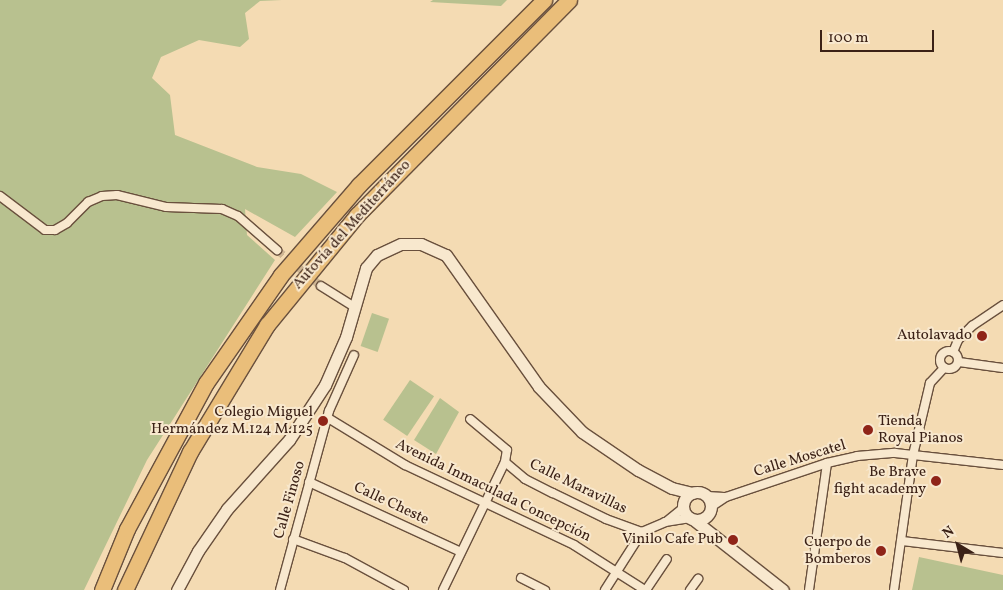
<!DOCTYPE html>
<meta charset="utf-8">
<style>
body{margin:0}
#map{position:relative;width:1003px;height:590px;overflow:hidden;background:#f4dbb3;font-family:Vollkorn,serif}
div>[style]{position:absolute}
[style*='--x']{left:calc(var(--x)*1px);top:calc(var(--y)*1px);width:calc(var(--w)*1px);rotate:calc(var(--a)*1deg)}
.green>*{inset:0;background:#b8c18f;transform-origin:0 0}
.street-tunnel>*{height:8px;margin-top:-4px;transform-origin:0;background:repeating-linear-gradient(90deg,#cfb694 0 8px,transparent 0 12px)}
.roads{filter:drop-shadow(1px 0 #69503d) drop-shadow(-1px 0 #69503d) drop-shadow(0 1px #69503d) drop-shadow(0 -1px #69503d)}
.street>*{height:8px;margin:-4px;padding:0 4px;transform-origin:4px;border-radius:4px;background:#f8e8ce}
.street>.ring{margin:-4px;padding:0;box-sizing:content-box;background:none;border:8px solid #f8e8ce;border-radius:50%}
.secondary>*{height:11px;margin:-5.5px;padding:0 5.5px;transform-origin:5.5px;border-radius:5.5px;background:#f8e8ce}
.secondary>.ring{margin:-5.5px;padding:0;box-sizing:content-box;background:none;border:11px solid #f8e8ce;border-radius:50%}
.highway>*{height:15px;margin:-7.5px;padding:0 7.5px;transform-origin:7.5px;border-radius:7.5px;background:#eabe7a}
.dots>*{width:14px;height:14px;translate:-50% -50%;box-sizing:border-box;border:2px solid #f8e8ce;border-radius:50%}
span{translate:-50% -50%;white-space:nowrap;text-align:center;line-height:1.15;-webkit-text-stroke:4px #f8e8ce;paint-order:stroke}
.street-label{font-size:15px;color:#3b2116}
.poi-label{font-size:15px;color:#3b2116}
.right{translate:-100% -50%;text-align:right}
.left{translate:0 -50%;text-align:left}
.north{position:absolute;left:933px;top:520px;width:50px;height:50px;-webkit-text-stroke:4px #f8e8ce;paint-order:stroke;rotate:323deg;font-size:14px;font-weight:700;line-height:20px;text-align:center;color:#3b2116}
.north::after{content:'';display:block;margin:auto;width:18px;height:22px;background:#3b2116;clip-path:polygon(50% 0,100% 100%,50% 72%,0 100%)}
.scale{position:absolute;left:820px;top:30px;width:114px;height:22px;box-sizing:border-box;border:2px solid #3b2116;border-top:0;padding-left:6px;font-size:15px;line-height:18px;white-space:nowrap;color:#3b2116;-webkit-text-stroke:4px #f8e8ce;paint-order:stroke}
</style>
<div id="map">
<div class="green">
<div style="clip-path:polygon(0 0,282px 0,260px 1px,245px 13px,249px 39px,240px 47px,199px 40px,161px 57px,152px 78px,170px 95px,175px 135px,257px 167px,301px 174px,337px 192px,295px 237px,245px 209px,247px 235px,275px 260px,147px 460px,84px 590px,0 590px)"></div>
<div style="clip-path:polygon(433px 0,507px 0,501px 6px,430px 2px)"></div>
<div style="left:372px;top:313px;width:18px;height:35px;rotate:19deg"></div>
<div style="left:410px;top:380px;width:29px;height:48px;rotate:34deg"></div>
<div style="clip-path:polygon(440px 398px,459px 412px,436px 454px,414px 440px)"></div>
<div style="clip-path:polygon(919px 557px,1003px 575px,1003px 590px,912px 590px)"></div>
</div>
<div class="street-tunnel">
<div style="--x:277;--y:250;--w:57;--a:39.3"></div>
</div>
<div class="roads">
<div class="street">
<div style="--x:0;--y:196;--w:56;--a:37.1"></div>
<div style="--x:45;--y:230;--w:10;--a:0"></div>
<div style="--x:55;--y:230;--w:14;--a:-30"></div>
<div style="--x:67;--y:223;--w:30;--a:-45"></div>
<div style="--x:88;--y:202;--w:15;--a:-23"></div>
<div style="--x:102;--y:196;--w:15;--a:-4"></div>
<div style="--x:117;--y:195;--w:50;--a:13.8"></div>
<div style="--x:166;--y:207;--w:56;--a:2"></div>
<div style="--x:222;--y:209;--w:17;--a:24"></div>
<div style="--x:238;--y:216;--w:52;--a:41.1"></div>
<div style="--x:321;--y:286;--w:39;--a:32"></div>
<div class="ring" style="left:940px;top:351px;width:10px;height:10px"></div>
<div style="--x:953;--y:352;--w:13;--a:-67"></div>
<div style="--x:958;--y:340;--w:20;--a:-45"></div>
<div style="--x:972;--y:326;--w:37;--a:-34"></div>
<div style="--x:959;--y:362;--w:44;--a:7.8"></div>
<div style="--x:328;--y:418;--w:90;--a:31.4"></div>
<div style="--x:405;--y:465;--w:187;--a:25.3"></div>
<div style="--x:574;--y:545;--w:84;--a:32.4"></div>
<div style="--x:505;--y:462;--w:26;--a:40"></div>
<div style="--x:525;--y:479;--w:31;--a:27"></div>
<div style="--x:553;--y:493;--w:59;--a:26.1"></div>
<div style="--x:606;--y:519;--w:38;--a:20"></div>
<div style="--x:309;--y:482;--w:167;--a:24.7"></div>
<div style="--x:707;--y:496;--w:17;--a:3"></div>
<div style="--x:711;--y:507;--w:18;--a:-34"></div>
<div style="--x:726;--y:497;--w:107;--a:-18.6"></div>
<div style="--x:827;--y:463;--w:31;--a:-13"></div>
<div style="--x:857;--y:456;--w:38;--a:-5"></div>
<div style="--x:895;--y:453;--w:109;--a:6.3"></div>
<div style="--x:667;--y:521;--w:21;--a:-39"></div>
<div style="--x:293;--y:539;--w:55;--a:20.1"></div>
<div style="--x:345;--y:558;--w:67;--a:28.5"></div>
<div style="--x:902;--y:541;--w:102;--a:6.8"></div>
<div style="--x:521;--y:578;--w:27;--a:27"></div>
<div style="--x:280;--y:590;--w:186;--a:-74.7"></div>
<div style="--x:329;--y:411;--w:61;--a:-65.9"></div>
<div style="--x:443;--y:590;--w:142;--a:-64.2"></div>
<div style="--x:505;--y:462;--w:12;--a:-81"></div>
<div style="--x:507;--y:450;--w:48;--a:-140"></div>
<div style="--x:605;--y:590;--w:69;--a:-57.5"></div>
<div style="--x:642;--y:532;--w:25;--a:-23"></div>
<div style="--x:665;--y:522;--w:24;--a:-9"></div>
<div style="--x:646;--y:590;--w:37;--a:-56"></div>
<div style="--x:690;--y:590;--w:14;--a:-54"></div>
<div style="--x:809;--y:590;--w:128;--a:-81.9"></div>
<div style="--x:894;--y:590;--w:136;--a:-82"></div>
<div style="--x:913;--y:455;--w:74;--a:-76.7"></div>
<div style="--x:930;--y:383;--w:21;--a:-47"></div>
</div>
<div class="secondary">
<div class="ring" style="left:683px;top:492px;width:17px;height:17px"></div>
<div style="--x:694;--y:520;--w:113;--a:38.2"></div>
<div style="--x:177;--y:590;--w:44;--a:-61.7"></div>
<div style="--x:198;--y:551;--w:51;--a:-55.4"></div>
<div style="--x:227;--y:509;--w:93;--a:-48.1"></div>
<div style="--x:289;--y:440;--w:66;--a:-56.8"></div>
<div style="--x:325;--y:385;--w:52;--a:-66.4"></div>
<div style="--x:346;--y:337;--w:72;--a:-73.8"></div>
<div style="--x:366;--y:268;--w:17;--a:-50"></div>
<div style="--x:377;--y:255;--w:26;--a:-25"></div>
<div style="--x:401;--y:244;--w:20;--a:0"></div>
<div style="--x:421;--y:244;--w:27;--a:24"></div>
<div style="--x:446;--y:255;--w:161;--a:54.8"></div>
<div style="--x:539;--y:387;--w:62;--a:46.3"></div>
<div style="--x:582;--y:432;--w:68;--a:34.2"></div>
<div style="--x:638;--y:470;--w:38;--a:28"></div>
<div style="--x:672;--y:488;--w:21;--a:14"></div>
</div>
<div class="highway">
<div style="--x:102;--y:590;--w:66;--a:-67.7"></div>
<div style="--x:127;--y:529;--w:166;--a:-61.6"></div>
<div style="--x:206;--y:383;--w:131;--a:-55.2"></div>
<div style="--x:281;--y:275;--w:119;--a:-49.1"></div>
<div style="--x:359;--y:185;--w:262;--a:-45"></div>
<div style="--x:125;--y:590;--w:153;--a:-64.8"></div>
<div style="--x:190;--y:452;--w:149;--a:-58.8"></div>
<div style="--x:267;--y:325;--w:142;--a:-50.7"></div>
<div style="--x:357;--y:215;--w:302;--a:-45.4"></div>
</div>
</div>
<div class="dots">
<div style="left:982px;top:336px;background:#8f2418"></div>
<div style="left:323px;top:421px;background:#8f2418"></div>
<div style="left:868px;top:430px;background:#8f2418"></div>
<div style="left:936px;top:481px;background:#8f2418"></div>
<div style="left:733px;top:540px;background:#8f2418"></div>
<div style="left:881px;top:551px;background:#8f2418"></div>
</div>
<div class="street-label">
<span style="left:352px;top:225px;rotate:-48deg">Autovía del Mediterráneo</span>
<span style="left:800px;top:459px;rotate:-17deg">Calle Moscatel</span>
<span style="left:578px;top:487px;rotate:26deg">Calle Maravillas</span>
<span style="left:493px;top:491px;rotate:26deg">Avenida Inmaculada Concepción</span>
<span style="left:290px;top:500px;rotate:-74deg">Calle Finoso</span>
<span style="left:391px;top:504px;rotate:25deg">Calle Cheste</span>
</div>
<div class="poi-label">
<span class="right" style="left:972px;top:336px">Autolavado</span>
<span class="right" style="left:313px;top:421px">Colegio Miguel<br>Hermández M.124 M.125</span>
<span class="left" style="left:878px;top:430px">Tienda<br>Royal Pianos</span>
<span class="right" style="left:926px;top:481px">Be Brave<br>fight academy</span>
<span class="right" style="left:723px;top:540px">Vinilo Cafe Pub</span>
<span class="right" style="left:871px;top:551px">Cuerpo de<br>Bomberos</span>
</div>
<div class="north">N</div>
<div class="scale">100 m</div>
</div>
